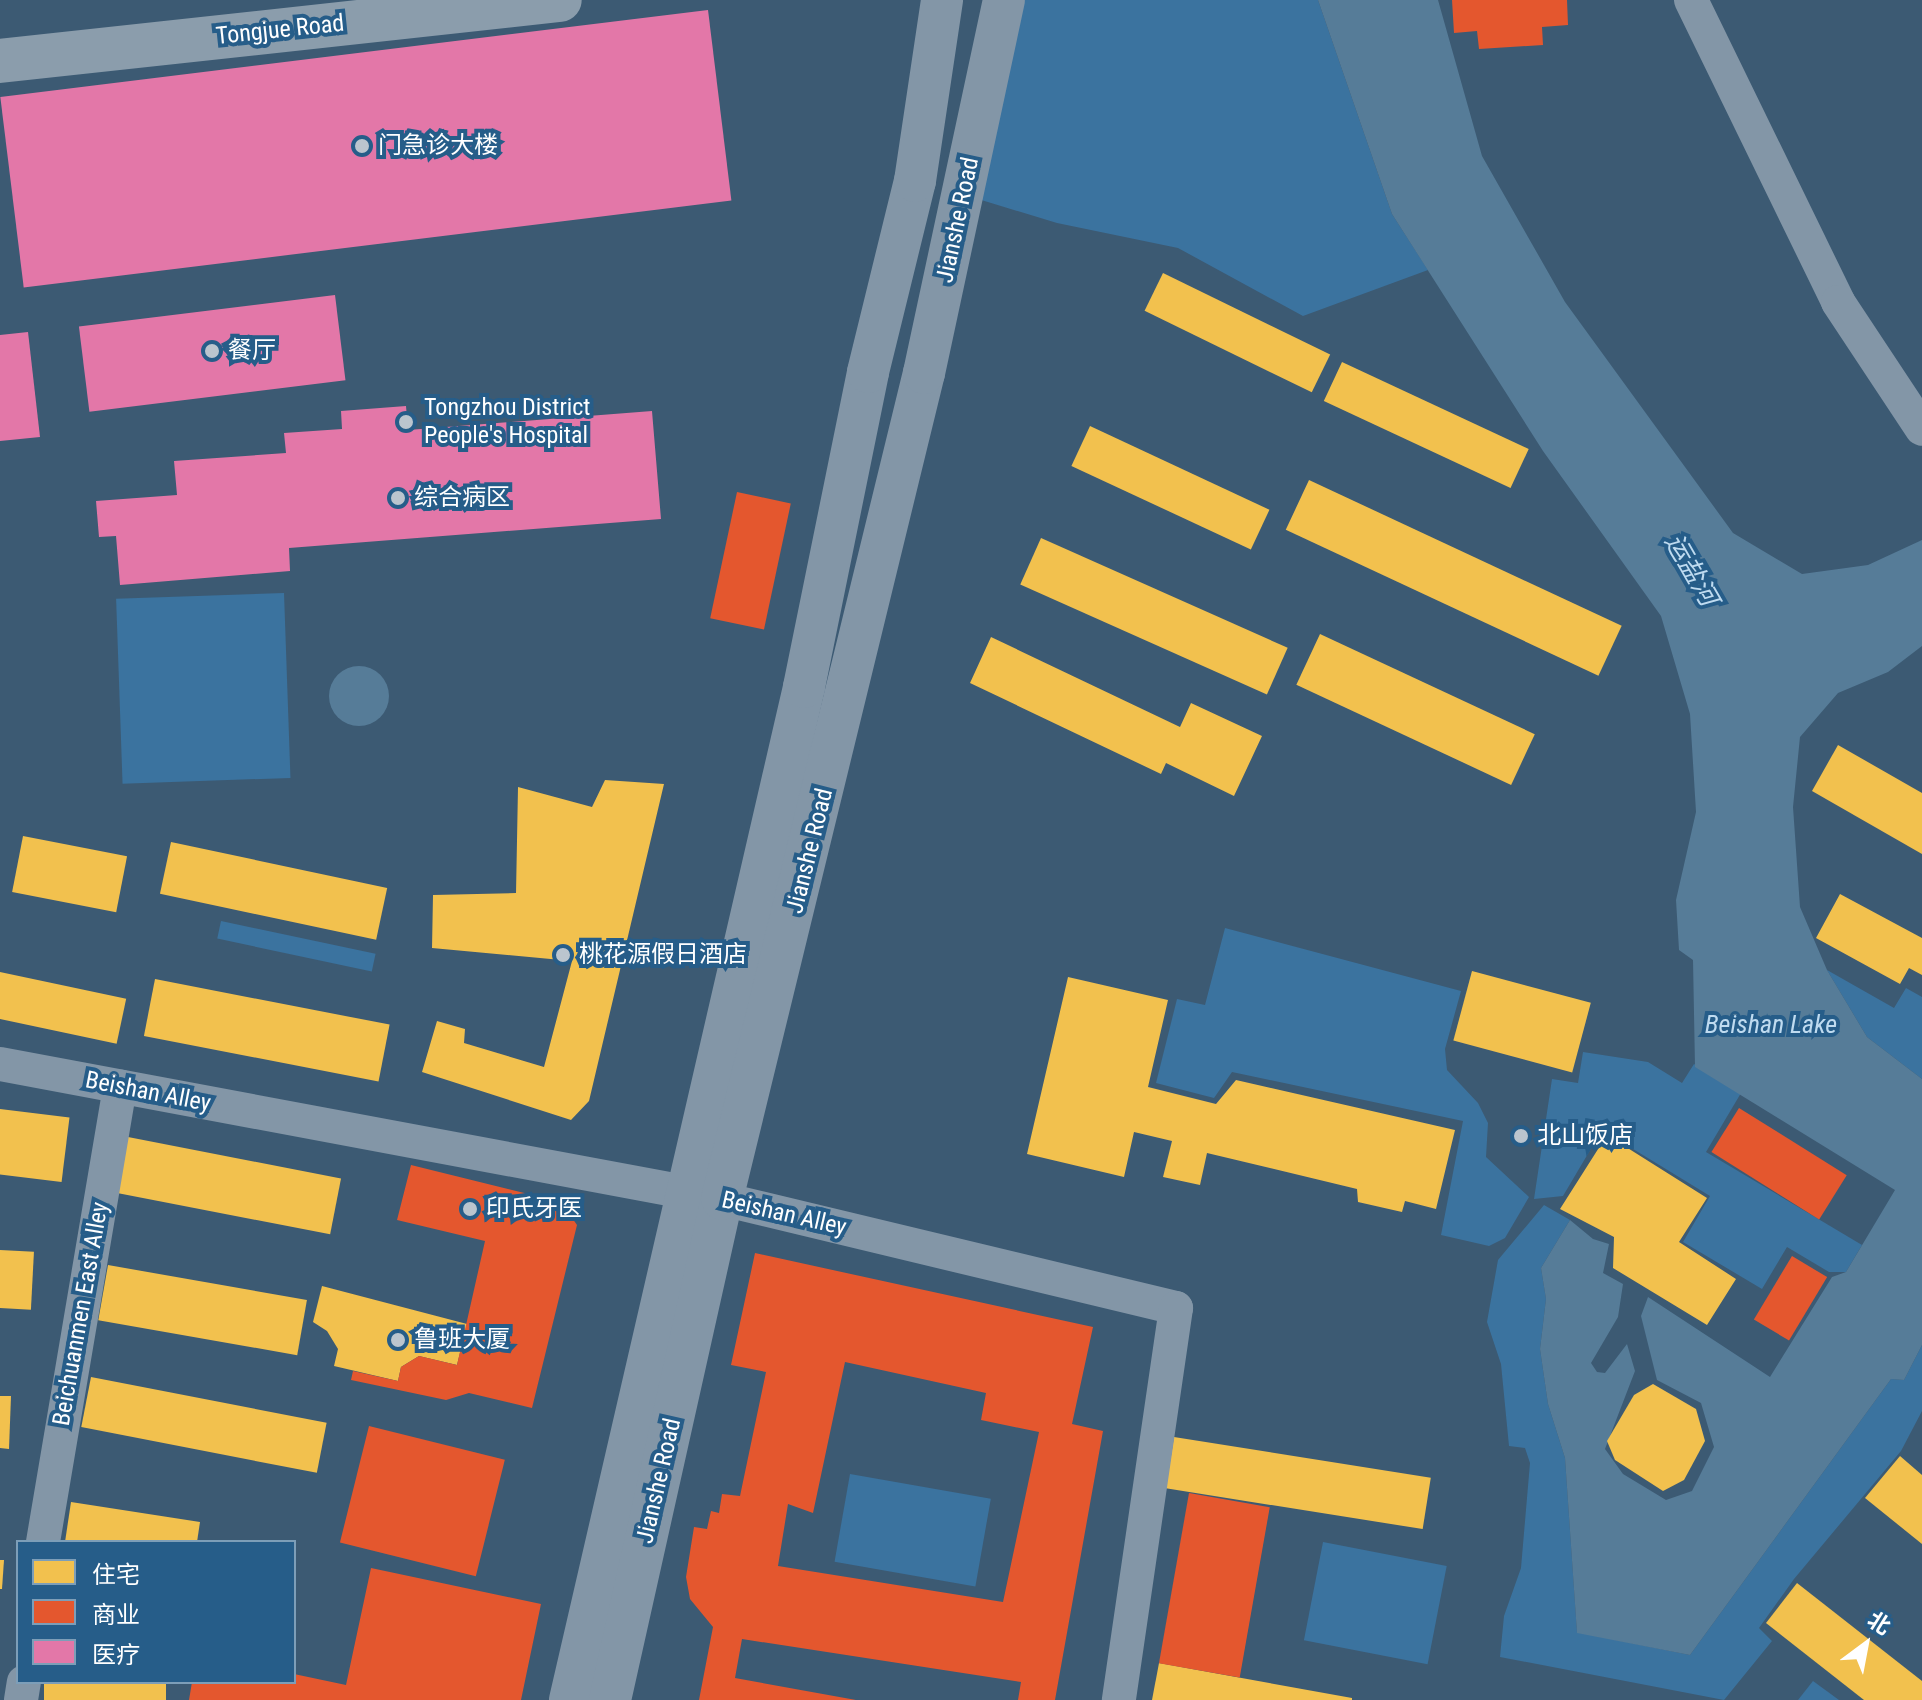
<!DOCTYPE html>
<meta charset="utf-8">
<style>
body{margin:0}
#map{position:relative;width:1922px;height:1700px;overflow:hidden;background:#3c5a73;font-family:"Roboto Condensed","Noto Sans SC",sans-serif}
div>[style]{position:absolute}
[style*='--x']{left:calc(var(--x)*1px);top:calc(var(--y)*1px);width:calc(var(--w)*1px);rotate:calc(var(--a)*1deg)}
.green>*{inset:0;background:#3b739f;transform-origin:0 0}
.water>*{inset:0;background:#567c98}
.round{border-radius:50%}
.homes>*{inset:0;background:#f2c14e;transform-origin:0 0}
.shops>*{inset:0;background:#e4572e;transform-origin:0 0}
.health>*{inset:0;background:#e377a8;transform-origin:0 0}
.minor>*{height:34px;margin:-17px;padding:0 17px;transform-origin:17px;border-radius:17px;background:#8396a7}
.tertiary>*{height:42px;margin:-21px;padding:0 21px;transform-origin:21px;border-radius:21px;background:#8396a7}
.secondary>*{height:44px;margin:-22px;padding:0 22px;transform-origin:22px;border-radius:22px;background:#8b9dac}
.dots>*{width:22px;height:22px;translate:-50% -50%;box-sizing:border-box;border:4px solid #265d89;border-radius:50%}
span{translate:-50% -50%;white-space:nowrap;text-align:center;line-height:1.15;-webkit-text-stroke:8px #265d89;paint-order:stroke}
.street-label{font-size:24px;color:#fff}
.poi-label{font-size:24px;color:#fff}
.left{translate:0 -50%;text-align:left}
.water-label{font-size:26px;color:#bfdbf0;font-style:italic}
.legend{position:absolute;left:16px;top:1540px;width:280px;height:144px;box-sizing:border-box;background:#265d89;border:2px solid #7d9eb8;margin:0;padding:10px 14px;list-style:none;font-size:24px;color:#fff}
.legend li{display:flex;align-items:center;gap:16px;height:40px}
.legend b{width:40px;border:2px solid #7d9eb8}
.north{position:absolute;left:1826px;top:1604px;width:80px;height:80px;-webkit-text-stroke:6px #265d89;paint-order:stroke;rotate:32deg;font-size:22px;font-weight:700;line-height:32px;text-align:center;color:#fff}
.north::after{content:'';display:block;margin:auto;width:28px;height:36px;background:#fff;clip-path:polygon(50% 0,100% 100%,50% 72%,0 100%)}
</style>
<div id="map">
<div class="green">
<div style="clip-path:polygon(1004px 0,1318px 0,1392px 214px,1428px 270px,1303px 316px,1178px 248px,1057px 223px,965px 195px)"></div>
<div style="left:284px;top:593px;width:185px;height:168px;rotate:88deg"></div>
<div style="left:221px;top:921px;width:158px;height:18px;rotate:12deg"></div>
<div style="clip-path:polygon(1225px 928px,1461px 991px,1445px 1049px,1447px 1070px,1478px 1103px,1488px 1123px,1486px 1157px,1529px 1197px,1505px 1238px,1489px 1246px,1441px 1235px,1463px 1121px,1232px 1072px,1214px 1098px,1156px 1083px,1177px 999px,1205px 1005px)"></div>
<div style="clip-path:polygon(1827px 970px,1894px 1008px,1906px 988px,1922px 997px,1922px 1079px,1867px 1037px)"></div>
<div style="clip-path:polygon(1583px 1052px,1648px 1062px,1682px 1083px,1694px 1064px,1741px 1093px,1706px 1152px,1862px 1245px,1846px 1272px,1829px 1272px,1787px 1247px,1762px 1289px,1683px 1242px,1710px 1196px,1602px 1130px,1563px 1196px,1534px 1199px,1552px 1079px,1578px 1083px)"></div>
<div style="clip-path:polygon(1544px 1205px,1570px 1220px,1541px 1268px,1546px 1299px,1540px 1349px,1548px 1404px,1565px 1458px,1577px 1632px,1690px 1655px,1891px 1379px,1904px 1380px,1922px 1345px,1922px 1411px,1901px 1451px,1794px 1579px,1759px 1628px,1772px 1641px,1724px 1700px,1500px 1657px,1504px 1616px,1521px 1568px,1530px 1463px,1525px 1448px,1509px 1446px,1501px 1364px,1487px 1322px,1498px 1260px)"></div>
<div style="left:850px;top:1474px;width:143px;height:89px;rotate:10deg"></div>
<div style="left:1323px;top:1542px;width:126px;height:100px;rotate:11deg"></div>
<div style="clip-path:polygon(1813px 1681px,1839px 1700px,1798px 1700px)"></div>
</div>
<div class="water">
<div style="clip-path:polygon(1318px 0,1438px 0,1482px 156px,1565px 302px,1733px 533px,1802px 574px,1868px 565px,1922px 540px,1922px 646px,1888px 672px,1838px 693px,1800px 737px,1793px 807px,1800px 907px,1827px 970px,1867px 1037px,1922px 1079px,1922px 1345px,1904px 1380px,1891px 1379px,1690px 1655px,1577px 1633px,1565px 1458px,1548px 1404px,1540px 1349px,1546px 1299px,1541px 1268px,1570px 1220px,1593px 1239px,1609px 1244px,1603px 1273px,1623px 1284px,1618px 1317px,1591px 1363px,1597px 1372px,1605px 1373px,1627px 1344px,1635px 1371px,1605px 1449px,1623px 1474px,1666px 1500px,1692px 1491px,1714px 1447px,1701px 1403px,1657px 1380px,1641px 1316px,1648px 1297px,1770px 1377px,1832px 1277px,1846px 1272px,1895px 1190px,1695px 1067px,1693px 960px,1679px 950px,1676px 900px,1696px 812px,1690px 714px,1661px 616px,1543px 451px,1392px 214px)"></div>
<div class="round" style="left:329px;top:666px;width:60px;height:60px"></div>
</div>
<div class="homes">
<div style="left:1163px;top:273px;width:186px;height:42px;rotate:26deg"></div>
<div style="left:1342px;top:362px;width:206px;height:43px;rotate:25deg"></div>
<div style="left:1090px;top:426px;width:198px;height:44px;rotate:25deg"></div>
<div style="left:1309px;top:480px;width:345px;height:55px;rotate:25deg"></div>
<div style="left:1041px;top:538px;width:270px;height:51px;rotate:24deg"></div>
<div style="left:1320px;top:634px;width:237px;height:56px;rotate:25deg"></div>
<div style="clip-path:polygon(991px 637px,1180px 727px,1191px 703px,1262px 736px,1234px 796px,1166px 763px,1161px 774px,970px 683px)"></div>
<div style="clip-path:polygon(1838px 745px,1922px 793px,1922px 854px,1812px 791px)"></div>
<div style="clip-path:polygon(605px 780px,664px 784px,589px 1101px,571px 1120px,422px 1072px,437px 1021px,465px 1029px,464px 1043px,544px 1067px,572px 961px,432px 948px,433px 895px,516px 893px,518px 787px,592px 807px)"></div>
<div style="left:23px;top:836px;width:106px;height:57px;rotate:11deg"></div>
<div style="left:171px;top:842px;width:221px;height:53px;rotate:12deg"></div>
<div style="clip-path:polygon(1840px 894px,1922px 938px,1922px 975px,1909px 968px,1900px 984px,1816px 938px)"></div>
<div style="left:1472px;top:971px;width:123px;height:72px;rotate:15deg"></div>
<div style="left:0;top:972px;width:129px;height:46px;rotate:12deg"></div>
<div style="clip-path:polygon(1068px 977px,1168px 1000px,1148px 1087px,1216px 1104px,1236px 1080px,1455px 1130px,1436px 1209px,1405px 1201px,1402px 1212px,1358px 1202px,1357px 1189px,1207px 1153px,1200px 1185px,1163px 1177px,1172px 1141px,1134px 1132px,1124px 1177px,1027px 1154px)"></div>
<div style="left:155px;top:979px;width:239px;height:58px;rotate:11deg"></div>
<div style="left:0;top:1109px;width:70px;height:65px;rotate:7deg"></div>
<div style="clip-path:polygon(1607px 1135px,1707px 1198px,1679px 1242px,1736px 1279px,1707px 1325px,1613px 1268px,1614px 1237px,1560px 1209px)"></div>
<div style="left:128px;top:1137px;width:217px;height:57px;rotate:11deg"></div>
<div style="left:0;top:1250px;width:34px;height:58px;rotate:3deg"></div>
<div style="left:108px;top:1265px;width:202px;height:56px;rotate:10deg"></div>
<div style="clip-path:polygon(322px 1286px,467px 1324px,457px 1365px,419px 1356px,401px 1367px,398px 1381px,334px 1366px,338px 1349px,327px 1331px,313px 1322px)"></div>
<div style="left:91px;top:1377px;width:240px;height:51px;rotate:11deg"></div>
<div style="clip-path:polygon(1653px 1384px,1696px 1409px,1705px 1441px,1684px 1480px,1663px 1491px,1615px 1460px,1607px 1441px,1634px 1395px)"></div>
<div style="clip-path:polygon(0 1396px,11px 1396px,9px 1449px,0 1448px)"></div>
<div style="left:1174px;top:1437px;width:260px;height:52px;rotate:9deg"></div>
<div style="clip-path:polygon(1900px 1456px,1922px 1475px,1922px 1544px,1865px 1498px)"></div>
<div style="clip-path:polygon(71px 1502px,200px 1522px,197px 1542px,65px 1542px)"></div>
<div style="clip-path:polygon(0 1560px,4px 1560px,2px 1589px,0 1589px)"></div>
<div style="clip-path:polygon(1797px 1583px,1922px 1681px,1922px 1700px,1864px 1700px,1766px 1623px)"></div>
<div style="clip-path:polygon(1159px 1663px,1352px 1698px,1352px 1700px,1152px 1700px)"></div>
<div style="left:44px;top:1682px;width:122px;height:18px"></div>
</div>
<div class="shops">
<div style="clip-path:polygon(1452px 0,1567px 0,1568px 25px,1542px 27px,1543px 45px,1479px 49px,1477px 31px,1454px 33px)"></div>
<div style="left:737px;top:492px;width:55px;height:129px;rotate:12deg"></div>
<div style="left:1739px;top:1108px;width:127px;height:52px;rotate:32deg"></div>
<div style="clip-path:polygon(411px 1165px,561px 1202px,577px 1225px,532px 1408px,469px 1393px,446px 1400px,351px 1380px,353px 1371px,398px 1381px,401px 1367px,419px 1356px,457px 1365px,485px 1241px,397px 1220px)"></div>
<div style="clip-path:polygon(evenodd,755px 1253px,1093px 1327px,1072px 1424px,1103px 1431px,1055px 1700px,1018px 1700px,1021px 1682px,742px 1639px,735px 1678px,856px 1700px,699px 1700px,713px 1627px,690px 1599px,686px 1577px,694px 1527px,707px 1529px,711px 1511px,719px 1513px,722px 1494px,740px 1496px,766px 1372px,731px 1365px,755px 1253px,845px 1362px,986px 1393px,981px 1420px,1039px 1432px,1003px 1602px,778px 1566px,788px 1504px,813px 1513px,845px 1362px)"></div>
<div style="left:1792px;top:1256px;width:41px;height:74px;rotate:31deg"></div>
<div style="left:369px;top:1426px;width:140px;height:120px;rotate:14deg"></div>
<div style="left:1189px;top:1493px;width:82px;height:173px;rotate:10deg"></div>
<div style="clip-path:polygon(371px 1568px,541px 1604px,521px 1700px,189px 1700px,192px 1682px,294px 1682px,294px 1674px,346px 1685px)"></div>
</div>
<div class="health">
<div style="left:708px;top:10px;width:192px;height:713px;rotate:83deg"></div>
<div style="left:335px;top:295px;width:86px;height:258px;rotate:83deg"></div>
<div style="clip-path:polygon(28px 332px,40px 437px,0 441px,0 335px)"></div>
<div style="clip-path:polygon(406px 406px,408px 430px,652px 411px,661px 519px,289px 548px,290px 571px,120px 585px,116px 536px,99px 537px,96px 501px,177px 495px,174px 461px,286px 453px,284px 433px,342px 429px,341px 411px)"></div>
</div>
<div class="minor">
<div style="--x:1691;--y:0;--w:336;--a:64"></div>
<div style="--x:1838;--y:302;--w:152;--a:56.5"></div>
<div style="--x:0;--y:1064;--w:735;--a:10.59"></div>
<div style="--x:722;--y:1199;--w:467;--a:13.5"></div>
<div style="--x:1176;--y:1308;--w:396;--a:98.3"></div>
<div style="--x:43;--y:1542;--w:462;--a:-80.4"></div>
<div style="--x:21;--y:1700;--w:18;--a:-81"></div>
</div>
<div class="tertiary">
<div style="--x:570;--y:1700;--w:1040;--a:-76.99"></div>
<div style="--x:804;--y:687;--w:321;--a:-78.5"></div>
<div style="--x:868;--y:372;--w:197;--a:-76.2"></div>
<div style="--x:915;--y:181;--w:183;--a:-81.5"></div>
<div style="--x:610;--y:1700;--w:513;--a:-77.4"></div>
<div style="--x:722;--y:1199;--w:850;--a:-76.26"></div>
<div style="--x:924;--y:373;--w:381;--a:-77.9"></div>
</div>
<div class="secondary">
<div style="--x:0;--y:61;--w:563;--a:-6.22"></div>
</div>
<div class="dots">
<div style="left:362px;top:146px;background:#bbc5ce"></div>
<div style="left:212px;top:351px;background:#bbc5ce"></div>
<div style="left:406px;top:422px;background:#bbc5ce"></div>
<div style="left:398px;top:498px;background:#bbc5ce"></div>
<div style="left:563px;top:955px;background:#bbc5ce"></div>
<div style="left:1521px;top:1136px;background:#bbc5ce"></div>
<div style="left:470px;top:1209px;background:#bbc5ce"></div>
<div style="left:398px;top:1340px;background:#bbc5ce"></div>
</div>
<div class="street-label">
<span style="left:280px;top:30px;rotate:-6deg">Tongjue Road</span>
<span style="left:958px;top:220px;rotate:-78deg">Jianshe Road</span>
<span style="left:810px;top:851px;rotate:-76deg">Jianshe Road</span>
<span style="left:148px;top:1092px;rotate:11deg">Beishan Alley</span>
<span style="left:784px;top:1214px;rotate:13deg">Beishan Alley</span>
<span style="left:81px;top:1314px;rotate:-80deg">Beichuanmen East Alley</span>
<span style="left:659px;top:1481px;rotate:-77deg">Jianshe Road</span>
</div>
<div class="poi-label">
<span class="left" style="left:378px;top:146px">门急诊大楼</span>
<span class="left" style="left:228px;top:351px">餐厅</span>
<span class="left" style="left:424px;top:422px">Tongzhou District<br>People's Hospital</span>
<span class="left" style="left:414px;top:498px">综合病区</span>
<span class="left" style="left:579px;top:955px">桃花源假日酒店</span>
<span class="left" style="left:1537px;top:1136px">北山饭店</span>
<span class="left" style="left:486px;top:1209px">印氏牙医</span>
<span class="left" style="left:414px;top:1340px">鲁班大厦</span>
</div>
<div class="water-label">
<span style="left:1691px;top:570px;rotate:60deg">运盐河</span>
<span style="left:1771px;top:1025px">Beishan Lake</span>
</div>
<ul class="legend">
<li><b style="height:22px;background:#f2c14e"></b>住宅</li>
<li><b style="height:22px;background:#e4572e"></b>商业</li>
<li><b style="height:22px;background:#e377a8"></b>医疗</li>
</ul>
<div class="north">北</div>
</div>
